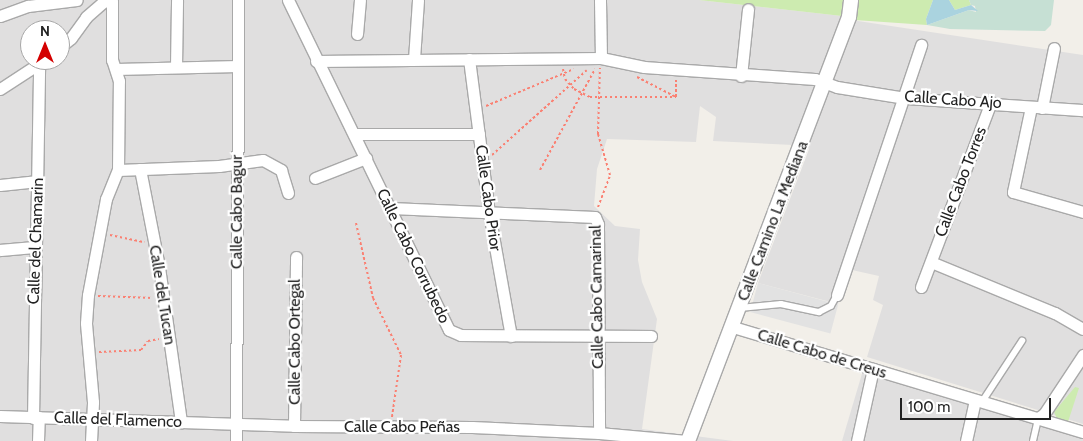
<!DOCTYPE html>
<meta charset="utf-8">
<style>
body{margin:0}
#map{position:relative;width:1083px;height:441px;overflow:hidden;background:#f2efe9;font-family:Cabin,sans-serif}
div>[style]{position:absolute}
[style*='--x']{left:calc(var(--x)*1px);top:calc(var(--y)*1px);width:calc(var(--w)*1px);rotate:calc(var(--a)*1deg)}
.residential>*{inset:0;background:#e0dfdf}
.grass>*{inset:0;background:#cdebb0}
.wetland>*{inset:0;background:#c6e0d4}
.parking>*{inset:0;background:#e2e2e2;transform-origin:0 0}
.water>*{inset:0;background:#aad3df}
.path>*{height:2px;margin-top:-1px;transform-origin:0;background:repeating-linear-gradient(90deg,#fa8072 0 2.5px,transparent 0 5px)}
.roads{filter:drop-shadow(1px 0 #a9a9a9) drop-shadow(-1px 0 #a9a9a9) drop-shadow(0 1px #a9a9a9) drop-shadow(0 -1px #a9a9a9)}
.service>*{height:5.5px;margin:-2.75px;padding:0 2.75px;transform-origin:2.75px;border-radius:2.75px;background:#fff}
.minor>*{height:11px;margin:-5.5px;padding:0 5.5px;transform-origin:5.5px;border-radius:5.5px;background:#fff}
.tertiary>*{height:14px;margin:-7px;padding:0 7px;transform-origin:7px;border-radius:7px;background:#fff}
span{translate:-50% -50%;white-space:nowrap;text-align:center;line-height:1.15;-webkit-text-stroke:4.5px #fff;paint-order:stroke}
.street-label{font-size:16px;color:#222}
.north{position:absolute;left:20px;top:20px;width:50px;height:50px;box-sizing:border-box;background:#fff;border:1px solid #a7a7a7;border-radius:50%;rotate:0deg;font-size:14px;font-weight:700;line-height:20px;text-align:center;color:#222}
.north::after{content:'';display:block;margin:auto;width:18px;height:22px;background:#d40000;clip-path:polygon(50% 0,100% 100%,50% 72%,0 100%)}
.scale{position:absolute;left:900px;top:398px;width:151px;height:22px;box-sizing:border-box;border:2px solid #222;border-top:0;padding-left:6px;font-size:15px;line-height:18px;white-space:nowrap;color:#222;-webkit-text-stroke:4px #fff;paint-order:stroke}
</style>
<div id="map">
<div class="residential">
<div style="clip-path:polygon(evenodd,0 0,699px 0,842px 16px,858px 21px,1083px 55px,1083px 424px,867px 357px,883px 305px,873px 300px,879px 276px,852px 270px,838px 304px,758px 283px,809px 149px,793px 145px,713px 141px,716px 117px,700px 106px,696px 142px,607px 139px,597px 169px,594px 206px,615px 226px,640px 229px,638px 260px,642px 282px,657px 319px,642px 429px,733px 441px,0 441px,0 0,30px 30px,60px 30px,60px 60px,30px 60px,30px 30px)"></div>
<div style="clip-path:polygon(864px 367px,1083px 432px,1083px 441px,842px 441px)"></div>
</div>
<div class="grass">
<div style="clip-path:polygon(699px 0,843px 0,842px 16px)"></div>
<div style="clip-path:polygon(856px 0,933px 0,926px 19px,927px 25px,855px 20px)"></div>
<div style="clip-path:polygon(949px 0,969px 0,971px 5px,955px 10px)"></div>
<div style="clip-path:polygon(1075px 387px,1079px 388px,1068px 422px,1057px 419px,1054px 412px)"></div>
</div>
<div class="wetland">
<div style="clip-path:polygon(969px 0,1054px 0,1051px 25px,1045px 31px,950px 29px,927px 25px,969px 10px,976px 12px,975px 6px,971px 5px)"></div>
</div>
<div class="parking">
<div style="left:758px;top:283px;width:83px;height:30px;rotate:15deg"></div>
</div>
<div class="water">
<div style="clip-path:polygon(933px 0,949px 0,955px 10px,971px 5px,978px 11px,969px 10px,927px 25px,926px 19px)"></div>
</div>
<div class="path">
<div style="--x:563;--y:69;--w:10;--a:79"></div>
<div style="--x:565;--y:79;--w:13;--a:48"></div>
<div style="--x:574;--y:89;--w:18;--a:27"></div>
<div style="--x:590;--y:97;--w:86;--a:0"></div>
<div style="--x:676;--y:97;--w:17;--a:-90"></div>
<div style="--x:637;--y:77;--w:44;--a:27.1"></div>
<div style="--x:486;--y:106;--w:95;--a:-22.8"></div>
<div style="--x:492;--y:155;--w:127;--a:-41.8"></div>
<div style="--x:540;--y:170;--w:115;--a:-61.4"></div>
<div style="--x:598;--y:207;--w:34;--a:-69"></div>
<div style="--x:610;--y:175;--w:43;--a:-106.3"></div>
<div style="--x:598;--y:134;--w:66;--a:-88.3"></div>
<div style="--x:356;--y:223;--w:77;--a:77.2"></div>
<div style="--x:373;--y:298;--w:64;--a:63.8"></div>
<div style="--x:401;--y:355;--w:63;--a:98.3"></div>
<div style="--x:110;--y:235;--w:35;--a:12"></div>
<div style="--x:98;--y:296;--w:55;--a:2.1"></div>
<div style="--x:99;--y:352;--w:42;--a:-2.7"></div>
<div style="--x:141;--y:350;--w:11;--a:-52"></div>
<div style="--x:148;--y:341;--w:11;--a:-10"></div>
</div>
<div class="roads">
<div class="service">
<div style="--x:740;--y:308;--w:41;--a:-5.6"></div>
<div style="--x:781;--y:304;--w:39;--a:12"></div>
<div style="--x:819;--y:312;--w:13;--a:-27"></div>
<div style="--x:831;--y:306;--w:13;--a:-61"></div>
<div style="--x:982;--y:402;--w:73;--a:-56.7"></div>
<div style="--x:1033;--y:441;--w:23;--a:-77"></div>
</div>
<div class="minor">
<div style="--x:288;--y:0;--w:367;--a:64"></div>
<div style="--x:449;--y:330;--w:13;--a:23"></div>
<div style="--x:461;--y:335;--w:190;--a:0.3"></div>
<div style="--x:0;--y:16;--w:30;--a:-20"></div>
<div style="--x:28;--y:6;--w:49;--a:-7"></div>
<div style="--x:357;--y:34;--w:34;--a:-85"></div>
<div style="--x:60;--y:47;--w:14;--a:-39"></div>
<div style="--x:71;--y:38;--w:26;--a:-54"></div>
<div style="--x:86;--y:17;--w:23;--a:-41"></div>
<div style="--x:103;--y:2;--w:8;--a:-14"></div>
<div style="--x:601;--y:58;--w:44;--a:11.8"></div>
<div style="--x:644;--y:67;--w:171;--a:4"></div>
<div style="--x:815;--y:79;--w:23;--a:20"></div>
<div style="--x:837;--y:87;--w:69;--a:9.2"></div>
<div style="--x:905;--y:98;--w:178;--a:3.9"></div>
<div style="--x:414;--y:59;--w:59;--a:-86.1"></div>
<div style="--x:469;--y:59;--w:155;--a:82.6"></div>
<div style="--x:489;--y:213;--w:125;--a:79.9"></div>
<div style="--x:316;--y:61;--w:285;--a:-0.6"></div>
<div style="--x:601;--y:58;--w:58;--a:-91"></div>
<div style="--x:176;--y:67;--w:67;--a:-89.1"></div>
<div style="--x:116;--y:69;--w:122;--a:-1.4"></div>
<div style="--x:741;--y:76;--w:67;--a:-84"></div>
<div style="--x:0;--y:89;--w:51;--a:-33.1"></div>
<div style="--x:1031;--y:107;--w:87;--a:102"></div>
<div style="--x:1013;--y:192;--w:73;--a:15.9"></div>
<div style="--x:1042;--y:108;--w:61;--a:-78.7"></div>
<div style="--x:354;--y:134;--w:125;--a:0"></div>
<div style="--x:140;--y:169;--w:100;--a:79"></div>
<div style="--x:159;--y:267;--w:157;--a:81.9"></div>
<div style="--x:118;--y:170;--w:101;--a:-2.3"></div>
<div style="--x:219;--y:166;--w:44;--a:-7.8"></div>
<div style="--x:263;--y:160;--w:21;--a:29"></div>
<div style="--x:281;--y:170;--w:24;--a:73"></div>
<div style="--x:315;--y:178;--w:55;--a:-21.4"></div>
<div style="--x:0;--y:185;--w:38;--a:-6"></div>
<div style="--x:391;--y:208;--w:204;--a:2.5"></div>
<div style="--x:595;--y:217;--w:8;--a:67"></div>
<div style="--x:598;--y:224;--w:209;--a:89.7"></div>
<div style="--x:0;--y:250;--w:34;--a:-5"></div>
<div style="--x:931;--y:262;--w:134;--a:22.4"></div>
<div style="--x:1055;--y:313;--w:32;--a:30"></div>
<div style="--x:921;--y:287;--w:198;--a:-69.3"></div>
<div style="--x:837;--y:295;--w:264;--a:-71.4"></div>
<div style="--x:733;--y:327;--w:365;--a:16.7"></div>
<div style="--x:0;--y:416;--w:294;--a:1.9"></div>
<div style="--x:294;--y:426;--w:178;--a:0.3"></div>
<div style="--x:472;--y:427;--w:127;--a:2.7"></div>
<div style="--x:599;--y:433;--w:88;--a:5.2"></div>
<div style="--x:33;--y:418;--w:353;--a:-89"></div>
<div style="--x:1038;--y:418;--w:7;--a:-34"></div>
<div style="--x:1044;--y:414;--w:71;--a:-56.5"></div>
<div style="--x:294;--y:426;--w:169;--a:-89.3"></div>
<div style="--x:38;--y:441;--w:24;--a:-88"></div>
<div style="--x:91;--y:441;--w:39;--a:-87"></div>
<div style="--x:93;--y:402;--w:79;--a:-95.1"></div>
<div style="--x:86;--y:323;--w:28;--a:-86"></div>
<div style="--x:88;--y:295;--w:98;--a:-79.4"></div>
<div style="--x:106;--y:199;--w:31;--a:-68"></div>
<div style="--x:118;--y:170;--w:89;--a:-89.4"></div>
<div style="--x:119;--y:81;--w:22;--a:-108"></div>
<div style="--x:112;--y:60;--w:60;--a:-90"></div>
<div style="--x:236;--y:441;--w:441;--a:-89.7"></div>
<div style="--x:857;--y:441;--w:74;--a:-77.5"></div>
<div style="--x:966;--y:441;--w:42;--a:-77.6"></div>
</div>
<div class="tertiary">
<div style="--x:688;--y:441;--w:454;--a:-69.2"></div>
<div style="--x:849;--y:17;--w:17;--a:-83"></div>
</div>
</div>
<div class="street-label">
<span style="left:953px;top:100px;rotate:4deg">Calle Cabo Ajo</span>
<span style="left:961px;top:182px;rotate:-69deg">Calle Cabo Torres</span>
<span style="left:488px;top:198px;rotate:82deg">Calle Cabo Prior</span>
<span style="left:237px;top:212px;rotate:-90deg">Calle Cabo Bagur</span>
<span style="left:773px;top:221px;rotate:-69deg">Calle Camino La Mediana</span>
<span style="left:36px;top:241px;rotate:-88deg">Calle del Chamarin</span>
<span style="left:413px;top:256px;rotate:64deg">Calle Cabo Corrubedo</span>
<span style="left:162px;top:295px;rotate:81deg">Calle del Tucan</span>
<span style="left:597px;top:297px;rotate:-91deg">Calle Cabo Camarinal</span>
<span style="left:295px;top:342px;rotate:-90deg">Calle Cabo Ortegal</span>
<span style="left:822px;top:354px;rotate:17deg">Calle Cabo de Creus</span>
<span style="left:118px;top:420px;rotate:2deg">Calle del Flamenco</span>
<span style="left:402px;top:427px">Calle Cabo Peñas</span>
</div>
<div class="north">N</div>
<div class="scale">100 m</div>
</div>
